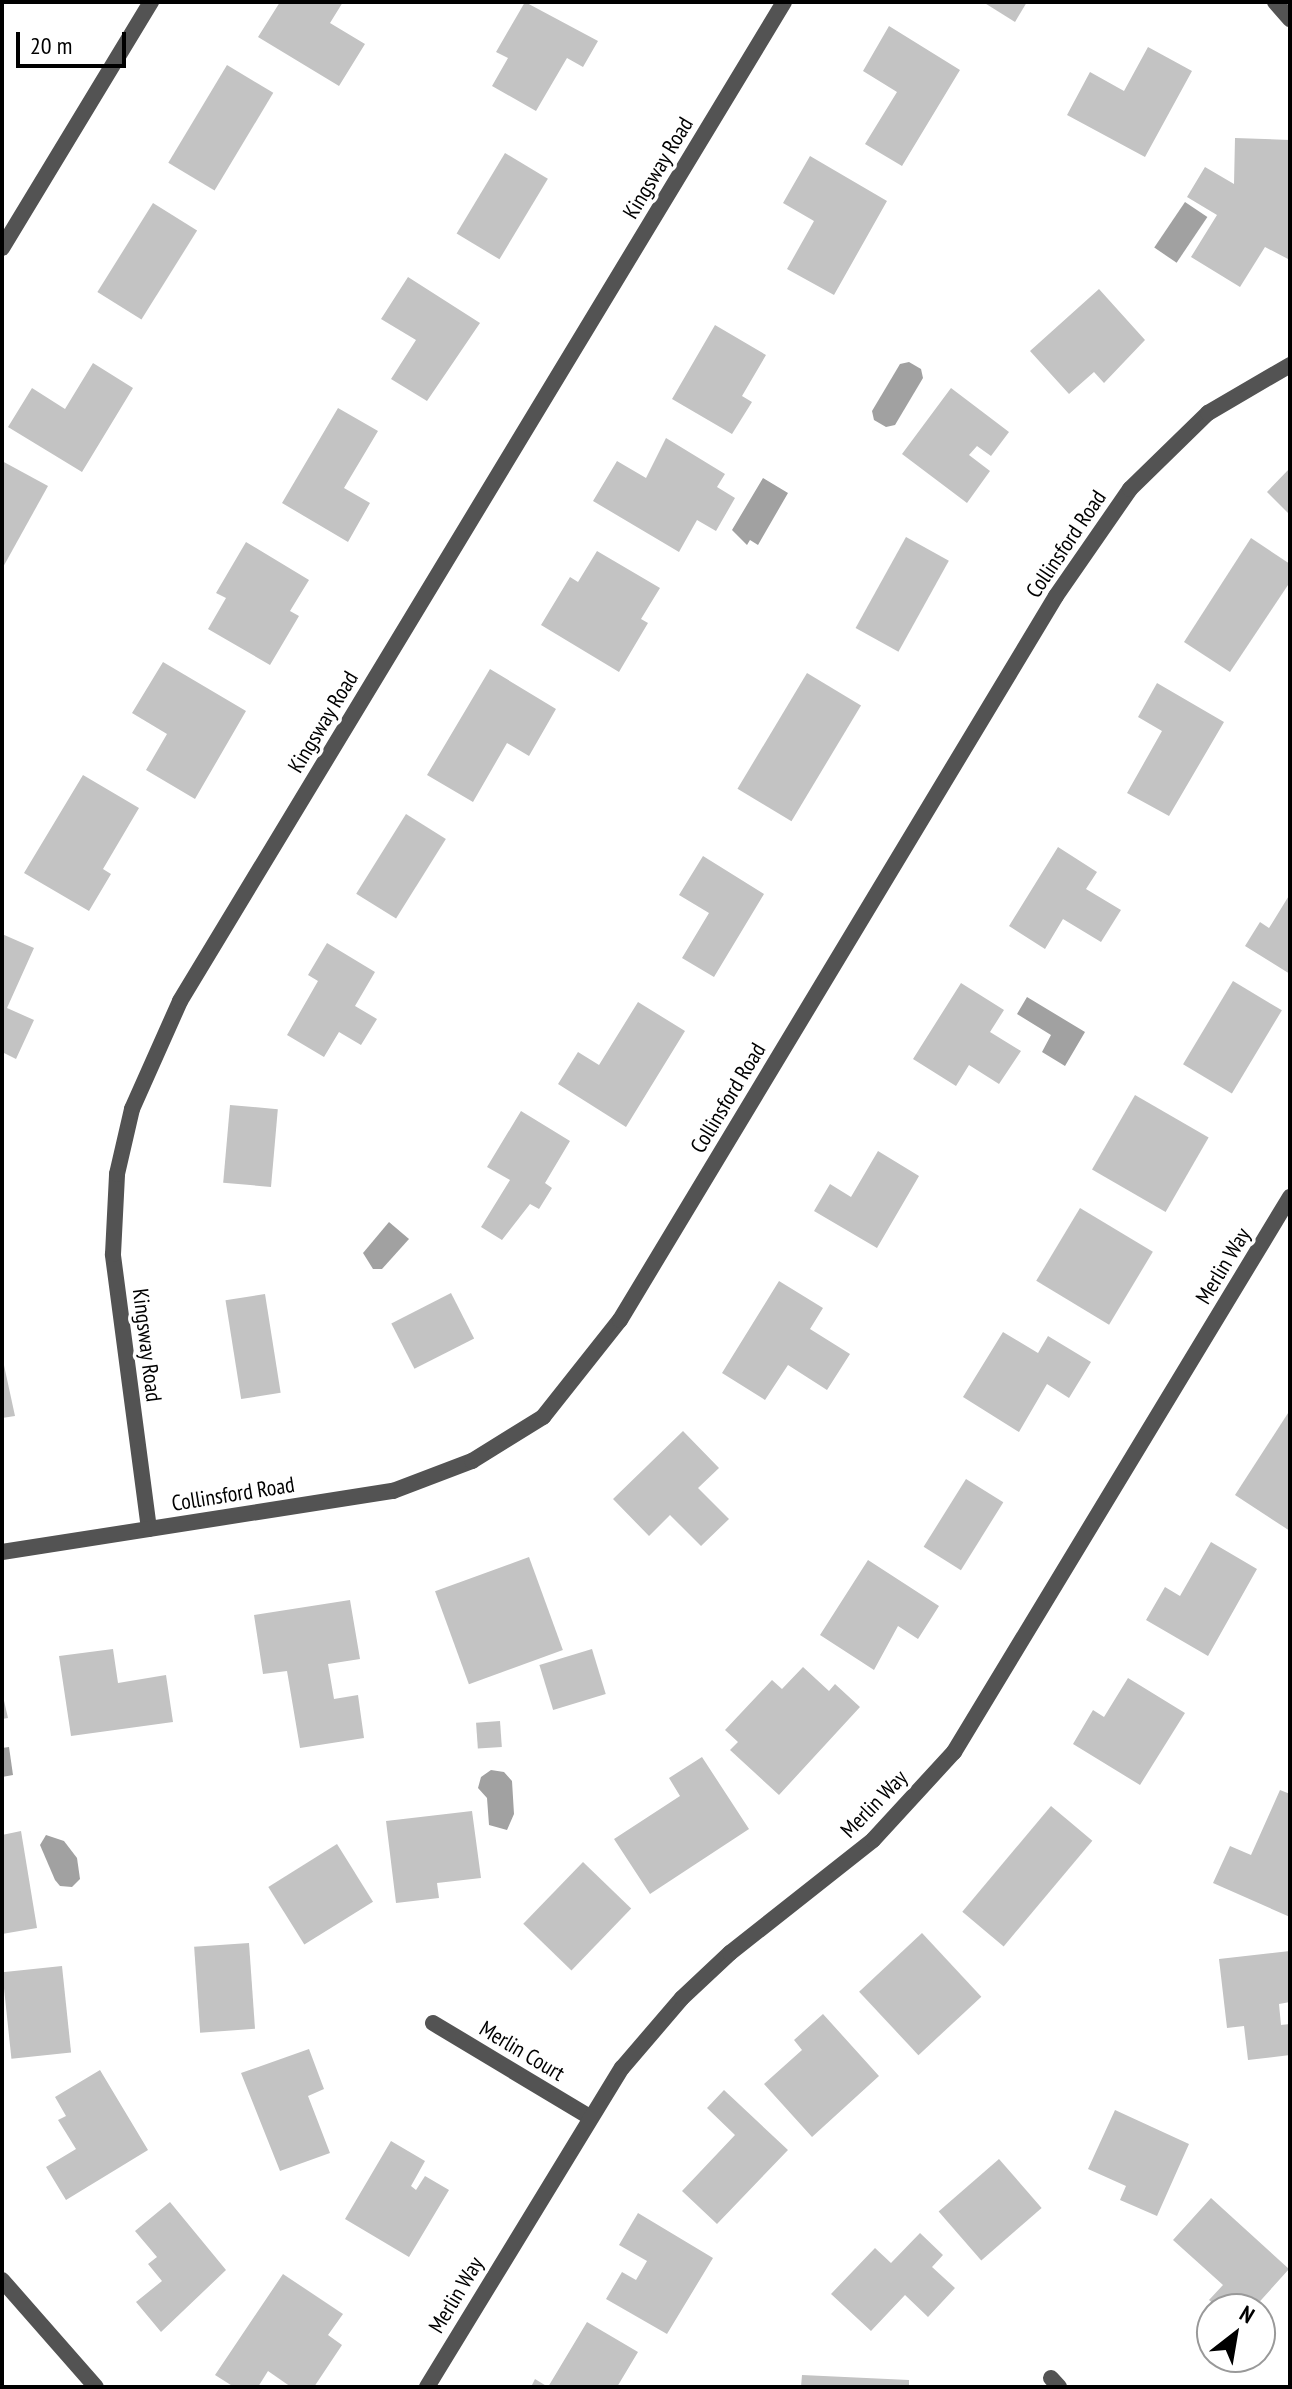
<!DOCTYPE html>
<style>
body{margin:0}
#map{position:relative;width:1292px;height:2389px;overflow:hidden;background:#fff;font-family:"PT Sans Narrow",sans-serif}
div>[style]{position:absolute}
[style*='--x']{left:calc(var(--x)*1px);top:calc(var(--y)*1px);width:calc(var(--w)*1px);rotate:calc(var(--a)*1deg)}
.water>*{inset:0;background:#a1a1a1;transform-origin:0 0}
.building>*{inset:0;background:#c3c3c3;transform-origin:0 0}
.street>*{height:16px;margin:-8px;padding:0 8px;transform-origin:8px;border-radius:8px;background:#535353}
span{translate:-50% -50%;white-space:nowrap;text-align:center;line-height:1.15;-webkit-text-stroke:7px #fff;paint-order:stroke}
.street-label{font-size:22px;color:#000}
.frame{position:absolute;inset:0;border:4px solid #000;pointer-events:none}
.north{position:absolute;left:1196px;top:2293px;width:80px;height:80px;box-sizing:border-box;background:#fff;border:2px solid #999;border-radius:50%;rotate:31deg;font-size:22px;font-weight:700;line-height:32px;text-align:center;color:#000}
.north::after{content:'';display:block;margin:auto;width:28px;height:36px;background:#000;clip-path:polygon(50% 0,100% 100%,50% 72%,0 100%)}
.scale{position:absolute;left:16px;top:32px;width:110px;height:36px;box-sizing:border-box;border:4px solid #000;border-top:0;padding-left:10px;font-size:24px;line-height:28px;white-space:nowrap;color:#000;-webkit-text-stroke:6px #fff;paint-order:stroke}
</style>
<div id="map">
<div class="water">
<div style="left:1185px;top:202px;width:27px;height:55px;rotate:34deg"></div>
<div style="clip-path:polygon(909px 362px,921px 369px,923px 378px,895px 425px,886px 427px,874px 420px,872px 411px,900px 364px)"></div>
<div style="clip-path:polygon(763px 478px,788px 493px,758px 545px,750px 540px,747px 545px,732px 530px)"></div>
<div style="clip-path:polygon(1027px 997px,1085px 1032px,1065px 1066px,1042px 1052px,1051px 1035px,1017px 1014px)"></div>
<div style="clip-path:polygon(389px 1222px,409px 1239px,382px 1269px,373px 1269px,363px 1253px)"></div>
<div style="clip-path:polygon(9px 1747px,13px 1775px,2px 1777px,2px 1748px)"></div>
<div style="clip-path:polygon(491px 1770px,504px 1772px,512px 1781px,514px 1814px,507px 1830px,489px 1825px,487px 1798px,478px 1788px,481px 1777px)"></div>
<div style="clip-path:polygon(46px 1835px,64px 1841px,77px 1858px,80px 1879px,72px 1887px,60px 1886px,55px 1880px,40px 1845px)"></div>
</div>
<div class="building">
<div style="clip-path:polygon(280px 2px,343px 2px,330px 23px,365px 44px,339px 86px,258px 37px)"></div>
<div style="clip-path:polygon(525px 2px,598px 41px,583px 67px,567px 58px,536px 111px,492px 86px,508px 58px,496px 52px)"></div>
<div style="clip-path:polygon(983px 2px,1027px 2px,1015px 22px)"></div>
<div style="clip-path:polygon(889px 26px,960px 70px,902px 166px,865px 144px,897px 92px,863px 71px)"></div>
<div style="clip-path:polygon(1148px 47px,1192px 71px,1145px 157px,1067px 115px,1090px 72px,1124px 91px)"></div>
<div style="left:227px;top:65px;width:54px;height:114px;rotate:31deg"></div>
<div style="clip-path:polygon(1235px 138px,1290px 140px,1290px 260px,1265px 247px,1240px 287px,1191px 257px,1217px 215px,1187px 197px,1205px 167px,1234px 184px)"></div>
<div style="left:505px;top:153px;width:50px;height:94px;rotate:31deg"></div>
<div style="clip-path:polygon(810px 156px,887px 201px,834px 295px,787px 269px,814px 221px,783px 203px)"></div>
<div style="left:153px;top:203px;width:52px;height:105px;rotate:32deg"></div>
<div style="clip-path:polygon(408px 277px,480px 323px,427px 401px,391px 379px,416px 340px,381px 319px)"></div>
<div style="clip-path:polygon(1099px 289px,1145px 340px,1104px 383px,1094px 372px,1069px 394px,1030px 351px)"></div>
<div style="clip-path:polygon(715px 325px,766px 355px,742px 396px,752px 402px,732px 434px,672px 399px)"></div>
<div style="clip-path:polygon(93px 363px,133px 388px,82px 472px,8px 427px,32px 388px,65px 409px)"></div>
<div style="clip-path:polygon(951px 388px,1009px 432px,991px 456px,977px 446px,969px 455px,990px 471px,967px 503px,902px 454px)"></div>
<div style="clip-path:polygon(338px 408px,378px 431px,344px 488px,370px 503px,348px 542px,282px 503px)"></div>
<div style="clip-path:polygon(666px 438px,725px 474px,717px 487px,735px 498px,716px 531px,697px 520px,679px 552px,593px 501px,617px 461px,646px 478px)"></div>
<div style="clip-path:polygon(2px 461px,48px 486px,2px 569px)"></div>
<div style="clip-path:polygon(1290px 468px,1290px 515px,1267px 492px)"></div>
<div style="left:906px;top:537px;width:49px;height:104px;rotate:29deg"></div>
<div style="clip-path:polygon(1251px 538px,1290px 564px,1290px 582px,1230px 672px,1184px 642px)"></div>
<div style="clip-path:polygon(246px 542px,309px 580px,290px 611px,299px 616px,270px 665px,208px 629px,226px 598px,216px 593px)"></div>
<div style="clip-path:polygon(597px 551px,660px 588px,641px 619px,648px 623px,619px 672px,541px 625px,570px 577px,578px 582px)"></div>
<div style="clip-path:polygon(163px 662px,246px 711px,195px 799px,146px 770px,167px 734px,132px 713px)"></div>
<div style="clip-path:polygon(490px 669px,556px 709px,529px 756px,507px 743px,473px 802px,427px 775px)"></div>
<div style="left:807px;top:673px;width:63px;height:135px;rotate:31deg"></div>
<div style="clip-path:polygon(1157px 683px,1224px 722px,1169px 816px,1127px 793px,1162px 731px,1138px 717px)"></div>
<div style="clip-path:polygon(83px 775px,139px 808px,103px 869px,111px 874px,89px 911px,24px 873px)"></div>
<div style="left:406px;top:814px;width:47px;height:94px;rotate:32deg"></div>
<div style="clip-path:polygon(1058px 847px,1097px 872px,1086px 889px,1121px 910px,1101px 942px,1063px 919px,1045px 949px,1009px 926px)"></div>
<div style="clip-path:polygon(703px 856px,764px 894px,714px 977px,682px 958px,709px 913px,679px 895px)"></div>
<div style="clip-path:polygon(1290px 894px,1290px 974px,1245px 946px,1260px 922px,1269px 928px)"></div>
<div style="clip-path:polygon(2px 934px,34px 948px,7px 1008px,34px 1020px,16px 1059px,2px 1052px)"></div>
<div style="clip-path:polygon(327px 943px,375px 972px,355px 1006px,377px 1019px,361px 1045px,339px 1032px,324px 1057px,287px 1035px,318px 981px,308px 975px)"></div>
<div style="left:1233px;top:981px;width:57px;height:97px;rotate:31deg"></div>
<div style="clip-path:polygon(961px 983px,1004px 1010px,990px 1032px,1021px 1051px,999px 1084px,969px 1065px,956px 1086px,913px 1059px)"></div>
<div style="clip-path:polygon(638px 1002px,685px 1031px,626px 1127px,558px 1084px,578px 1052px,599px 1065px)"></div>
<div style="left:1135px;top:1095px;width:85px;height:86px;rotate:30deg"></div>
<div style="left:230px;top:1105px;width:48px;height:78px;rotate:5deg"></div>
<div style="clip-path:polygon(521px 1111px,570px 1141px,545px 1183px,552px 1188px,539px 1209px,530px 1204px,502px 1240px,481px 1227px,510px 1180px,487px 1167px)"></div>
<div style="clip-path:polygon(878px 1151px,919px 1176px,877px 1248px,814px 1211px,830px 1184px,851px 1197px)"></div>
<div style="left:1080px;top:1208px;width:85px;height:85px;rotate:31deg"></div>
<div style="clip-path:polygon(779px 1281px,823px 1308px,810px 1329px,850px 1354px,827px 1390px,788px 1365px,765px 1400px,722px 1373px)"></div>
<div style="left:451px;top:1293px;width:51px;height:67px;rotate:63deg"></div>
<div style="left:265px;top:1294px;width:100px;height:40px;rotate:81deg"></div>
<div style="clip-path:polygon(1003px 1332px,1038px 1353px,1048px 1336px,1091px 1362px,1069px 1398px,1047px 1384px,1019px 1432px,963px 1397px)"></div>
<div style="clip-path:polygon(2px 1356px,15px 1416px,2px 1418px)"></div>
<div style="clip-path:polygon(1290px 1410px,1290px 1531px,1235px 1495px)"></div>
<div style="clip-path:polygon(683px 1431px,719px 1468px,698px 1488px,729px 1519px,701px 1546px,670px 1515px,649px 1536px,613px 1499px)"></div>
<div style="left:966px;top:1479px;width:44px;height:80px;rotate:32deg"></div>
<div style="clip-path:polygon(1211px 1542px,1257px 1569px,1208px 1656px,1146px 1620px,1165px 1587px,1180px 1596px)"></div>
<div style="left:529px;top:1557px;width:99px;height:100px;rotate:70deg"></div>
<div style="clip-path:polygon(868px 1560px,939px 1606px,918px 1639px,898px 1626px,874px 1670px,820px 1635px)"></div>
<div style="clip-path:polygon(350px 1600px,360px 1659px,328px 1664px,334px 1699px,358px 1695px,364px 1738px,300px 1748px,287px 1671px,263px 1674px,254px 1615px)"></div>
<div style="clip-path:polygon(113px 1649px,118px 1683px,166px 1675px,173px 1722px,71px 1736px,59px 1656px)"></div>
<div style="left:592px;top:1649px;width:47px;height:55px;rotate:73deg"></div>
<div style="clip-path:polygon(803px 1667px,829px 1691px,835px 1684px,860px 1707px,779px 1795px,730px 1750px,738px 1742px,725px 1730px,772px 1680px,782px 1689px)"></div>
<div style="clip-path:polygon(1128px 1678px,1185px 1713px,1140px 1785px,1073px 1744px,1093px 1710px,1104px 1717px)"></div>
<div style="clip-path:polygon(2px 1692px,8px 1718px,2px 1719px)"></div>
<div style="left:500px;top:1721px;width:26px;height:24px;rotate:86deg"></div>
<div style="clip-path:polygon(702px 1757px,749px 1829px,650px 1894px,614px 1839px,680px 1796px,669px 1778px)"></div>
<div style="clip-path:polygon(1280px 1790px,1290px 1794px,1290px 1917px,1213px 1883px,1230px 1846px,1251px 1855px)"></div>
<div style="left:1051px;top:1806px;width:54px;height:138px;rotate:40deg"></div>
<div style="clip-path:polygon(472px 1811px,481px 1878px,437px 1883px,439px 1898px,396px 1903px,386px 1821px)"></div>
<div style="clip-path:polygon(21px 1831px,37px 1928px,2px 1934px,2px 1835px)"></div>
<div style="left:337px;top:1844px;width:68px;height:81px;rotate:58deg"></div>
<div style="left:583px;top:1862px;width:67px;height:86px;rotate:44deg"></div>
<div style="left:922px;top:1933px;width:87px;height:86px;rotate:47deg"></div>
<div style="left:249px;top:1943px;width:86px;height:55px;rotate:86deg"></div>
<div style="clip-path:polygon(1290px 1951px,1290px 2002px,1279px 2004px,1281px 2025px,1290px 2024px,1290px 2055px,1248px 2060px,1244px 2026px,1227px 2028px,1219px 1959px)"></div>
<div style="left:62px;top:1966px;width:87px;height:60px;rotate:84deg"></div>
<div style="clip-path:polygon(823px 2014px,879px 2076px,812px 2137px,764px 2084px,802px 2050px,794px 2040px)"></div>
<div style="clip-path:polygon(309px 2049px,324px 2089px,308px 2096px,330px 2153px,280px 2171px,241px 2073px)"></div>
<div style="clip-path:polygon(100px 2070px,148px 2150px,66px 2200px,46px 2167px,76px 2149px,58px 2120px,66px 2116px,55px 2097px)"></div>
<div style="clip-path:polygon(724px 2090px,788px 2150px,717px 2224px,682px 2191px,735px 2135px,707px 2108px)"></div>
<div style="clip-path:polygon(1115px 2110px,1189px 2144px,1157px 2216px,1120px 2200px,1126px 2186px,1088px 2169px)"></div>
<div style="clip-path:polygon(391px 2141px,425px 2161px,411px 2186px,416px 2190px,425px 2176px,449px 2190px,409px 2257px,345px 2219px)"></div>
<div style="left:999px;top:2159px;width:65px;height:80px;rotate:49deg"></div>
<div style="clip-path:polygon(1211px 2198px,1289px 2269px,1253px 2309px,1220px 2309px,1209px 2300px,1223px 2285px,1173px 2240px)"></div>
<div style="clip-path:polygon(170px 2202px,226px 2270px,161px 2332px,136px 2302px,162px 2281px,148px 2264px,157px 2257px,135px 2231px)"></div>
<div style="clip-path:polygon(638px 2213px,713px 2258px,667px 2334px,606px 2299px,622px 2272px,636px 2280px,647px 2261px,619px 2245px)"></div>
<div style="clip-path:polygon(920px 2233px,943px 2255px,932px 2267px,955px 2288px,928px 2317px,905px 2295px,871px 2331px,831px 2294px,875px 2248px,891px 2263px)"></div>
<div style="clip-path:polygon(283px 2274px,343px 2314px,328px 2335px,342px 2345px,314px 2387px,291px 2387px,268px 2371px,258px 2387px,234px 2387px,215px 2375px)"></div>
<div style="clip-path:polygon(587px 2322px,638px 2352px,617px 2387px,531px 2387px,535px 2379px,548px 2387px)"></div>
<div style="clip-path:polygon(802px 2375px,909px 2380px,909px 2387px,801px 2387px)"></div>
</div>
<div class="street">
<div style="--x:1275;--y:2;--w:23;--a:49"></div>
<div style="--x:2;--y:248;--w:288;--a:-58.8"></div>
<div style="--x:149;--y:1529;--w:277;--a:-97.5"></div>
<div style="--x:113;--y:1254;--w:80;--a:-87.1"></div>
<div style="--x:117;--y:1174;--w:67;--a:-77"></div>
<div style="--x:132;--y:1109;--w:118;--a:-66"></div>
<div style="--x:180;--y:1001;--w:1167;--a:-58.84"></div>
<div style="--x:2;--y:1552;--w:396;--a:-8.9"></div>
<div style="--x:393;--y:1491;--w:85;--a:-20.8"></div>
<div style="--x:472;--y:1461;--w:84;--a:-31.8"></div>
<div style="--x:543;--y:1417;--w:124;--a:-51.6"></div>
<div style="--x:620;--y:1320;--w:845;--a:-58.94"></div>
<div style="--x:1056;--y:596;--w:130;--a:-55.3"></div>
<div style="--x:1130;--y:489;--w:109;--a:-44.3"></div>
<div style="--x:1208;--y:413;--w:95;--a:-30.3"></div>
<div style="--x:433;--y:2023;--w:181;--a:31"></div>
<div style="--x:2;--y:2280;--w:142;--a:48.7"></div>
<div style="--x:1051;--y:2378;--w:12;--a:48"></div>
<div style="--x:427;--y:2387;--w:374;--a:-58.6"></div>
<div style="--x:622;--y:2068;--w:92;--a:-49.4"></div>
<div style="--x:682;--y:1998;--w:66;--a:-43.2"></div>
<div style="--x:730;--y:1953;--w:182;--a:-38.3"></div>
<div style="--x:873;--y:1840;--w:120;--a:-47.4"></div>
<div style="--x:954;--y:1752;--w:649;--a:-58.81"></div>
</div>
<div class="street-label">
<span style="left:658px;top:168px;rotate:-59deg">Kingsway Road</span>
<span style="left:1066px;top:544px;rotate:-56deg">Collinsford Road</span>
<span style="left:323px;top:722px;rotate:-59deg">Kingsway Road</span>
<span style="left:728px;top:1098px;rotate:-59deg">Collinsford Road</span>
<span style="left:1223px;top:1266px;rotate:-59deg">Merlin Way</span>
<span style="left:147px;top:1345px;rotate:83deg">Kingsway Road</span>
<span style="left:233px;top:1494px;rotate:-9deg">Collinsford Road</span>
<span style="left:874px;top:1804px;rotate:-46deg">Merlin Way</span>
<span style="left:522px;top:2051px;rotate:31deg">Merlin Court</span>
<span style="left:456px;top:2295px;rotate:-59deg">Merlin Way</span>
</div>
<div class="frame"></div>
<div class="north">N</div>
<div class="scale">20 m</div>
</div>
